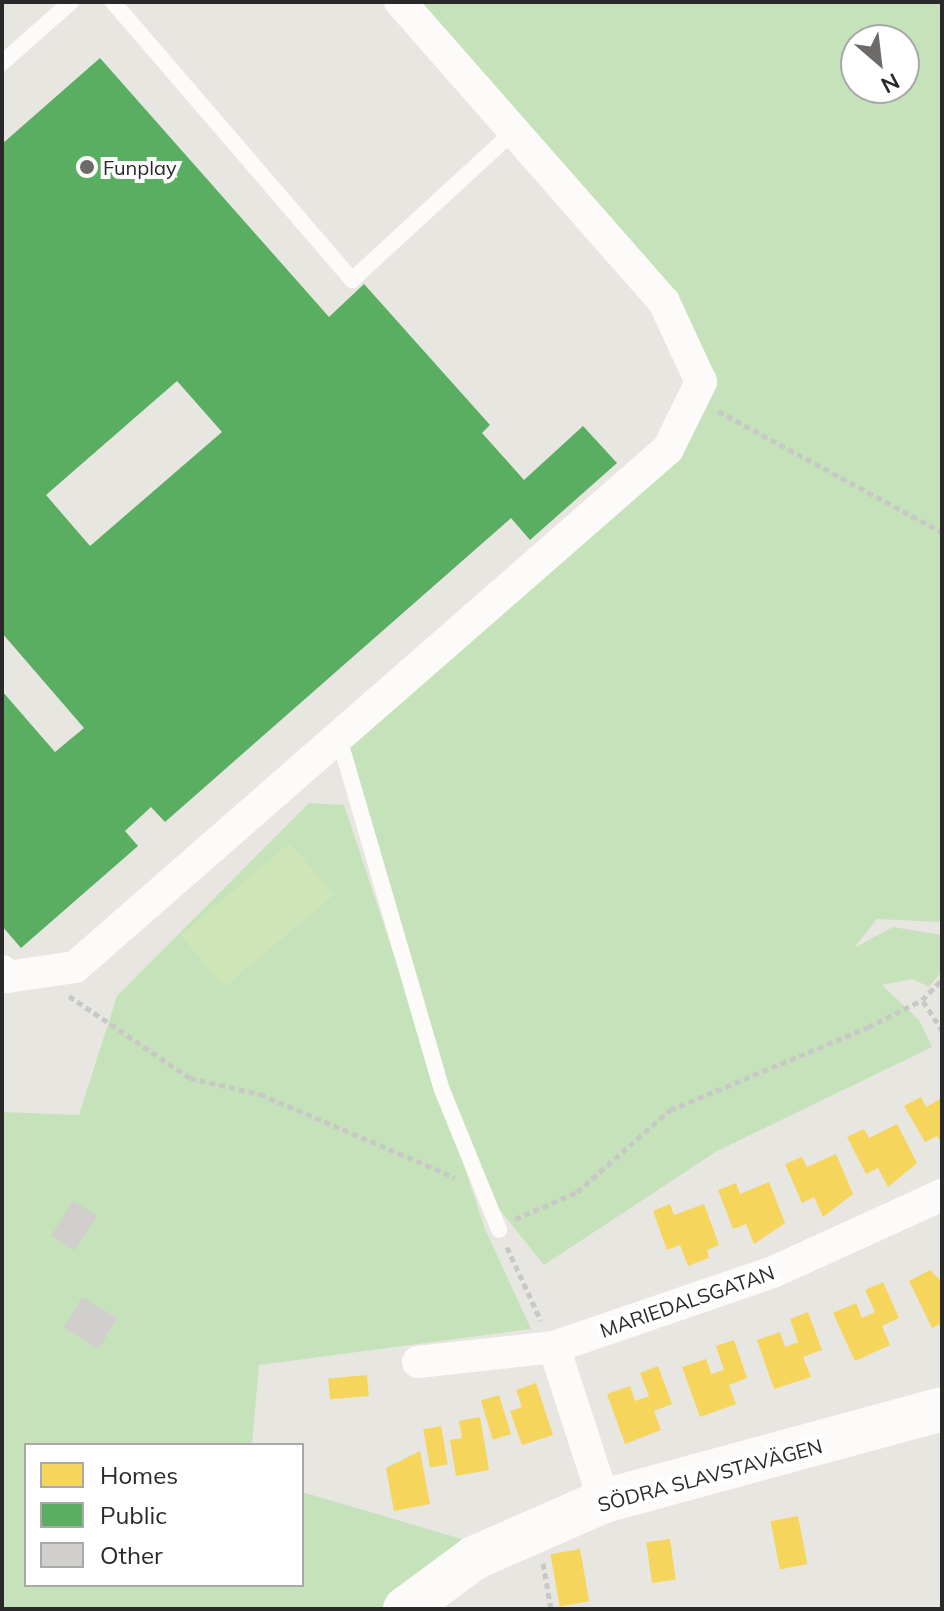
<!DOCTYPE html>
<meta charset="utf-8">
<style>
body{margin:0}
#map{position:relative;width:944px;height:1611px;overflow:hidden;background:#e8e6e0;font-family:Mulish,sans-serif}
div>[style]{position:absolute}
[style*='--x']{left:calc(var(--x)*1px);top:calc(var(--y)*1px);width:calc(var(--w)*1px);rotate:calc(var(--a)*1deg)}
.green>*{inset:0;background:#c5e2ba}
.pitch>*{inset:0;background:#cee5b8;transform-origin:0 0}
.homes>*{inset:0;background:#f6d55c;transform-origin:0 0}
.public>*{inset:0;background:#5aae61}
.building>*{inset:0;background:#d1cfcb;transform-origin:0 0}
.path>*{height:5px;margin-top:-2.5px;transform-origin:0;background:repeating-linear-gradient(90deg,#c8c8c7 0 6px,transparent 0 10px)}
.lane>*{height:16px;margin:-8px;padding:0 8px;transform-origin:8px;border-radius:8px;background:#fcfbfa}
.street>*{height:32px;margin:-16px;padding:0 16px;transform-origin:16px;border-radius:16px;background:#fcfbfa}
.secondary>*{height:44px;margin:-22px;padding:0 22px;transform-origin:22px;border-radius:22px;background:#fcfbfa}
.dots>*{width:22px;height:22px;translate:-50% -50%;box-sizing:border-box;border:4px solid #fff;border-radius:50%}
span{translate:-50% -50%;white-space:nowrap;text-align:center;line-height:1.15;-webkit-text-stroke:8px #fff;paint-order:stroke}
.poi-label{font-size:20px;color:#292929}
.left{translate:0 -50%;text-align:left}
.street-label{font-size:20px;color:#292929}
.frame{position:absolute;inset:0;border:4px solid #292929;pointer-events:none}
.legend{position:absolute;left:24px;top:1443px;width:280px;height:144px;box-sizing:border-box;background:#fff;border:2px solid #a9a9a9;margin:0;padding:10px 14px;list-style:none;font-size:24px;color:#292929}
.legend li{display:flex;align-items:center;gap:16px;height:40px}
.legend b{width:40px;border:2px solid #a9a9a9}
.north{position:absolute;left:840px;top:24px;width:80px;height:80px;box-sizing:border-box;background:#fff;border:2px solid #a9a9a9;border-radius:50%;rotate:152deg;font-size:22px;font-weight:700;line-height:32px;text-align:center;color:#292929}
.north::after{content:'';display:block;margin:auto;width:28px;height:36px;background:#6c6b69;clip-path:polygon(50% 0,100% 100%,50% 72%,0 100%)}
</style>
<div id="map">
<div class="green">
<div style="clip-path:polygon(evenodd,400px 2px,942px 2px,942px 922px,877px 919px,854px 948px,893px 927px,942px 935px,942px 971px,929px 987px,913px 979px,882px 985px,919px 1020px,932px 1047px,717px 1151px,544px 1265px,483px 1189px,442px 1090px,339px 738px,668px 449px,693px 397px,664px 302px,400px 2px,856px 40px,904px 40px,904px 88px,856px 88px,856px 40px)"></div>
<div style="clip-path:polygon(309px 803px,344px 805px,485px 1229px,531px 1329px,259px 1365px,252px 1445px,26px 1445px,26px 1585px,302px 1585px,302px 1492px,465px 1540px,384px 1609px,2px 1609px,2px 1112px,79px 1115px,117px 996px)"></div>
</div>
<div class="pitch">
<div style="left:290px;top:843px;width:68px;height:143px;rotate:50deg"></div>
</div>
<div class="homes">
<div style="clip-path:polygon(921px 1097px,926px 1107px,942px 1098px,942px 1144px,937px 1136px,925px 1142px,904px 1106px)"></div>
<div style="clip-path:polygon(897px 1124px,917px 1163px,888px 1187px,878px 1168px,866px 1174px,847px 1137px,864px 1129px,869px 1138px)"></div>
<div style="clip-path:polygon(836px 1154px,853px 1194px,823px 1217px,814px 1197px,802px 1203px,785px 1164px,802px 1157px,807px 1167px)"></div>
<div style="clip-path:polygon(769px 1182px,785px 1223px,754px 1244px,746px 1224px,733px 1229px,718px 1190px,736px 1183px,740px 1194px)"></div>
<div style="clip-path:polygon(670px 1204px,674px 1215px,704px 1204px,719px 1245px,707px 1250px,709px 1258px,688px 1266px,680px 1245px,667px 1250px,653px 1211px)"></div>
<div style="clip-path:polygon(930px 1270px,942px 1282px,942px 1323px,932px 1328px,909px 1281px)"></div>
<div style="clip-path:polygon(883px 1282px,899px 1318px,882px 1326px,890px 1345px,855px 1361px,833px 1313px,856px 1303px,862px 1318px,875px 1312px,865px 1290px)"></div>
<div style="clip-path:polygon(808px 1312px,822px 1350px,803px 1357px,811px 1377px,774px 1389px,757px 1340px,780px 1332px,785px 1347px,798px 1342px,790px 1319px)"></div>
<div style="clip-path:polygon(734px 1340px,747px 1378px,729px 1385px,736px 1404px,700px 1417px,682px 1367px,706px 1359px,711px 1374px,724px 1370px,716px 1346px)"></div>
<div style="clip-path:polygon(658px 1366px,672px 1404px,654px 1411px,661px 1430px,625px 1444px,607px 1394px,630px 1386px,635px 1401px,649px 1396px,640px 1373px)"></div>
<div style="left:367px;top:1375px;width:21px;height:39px;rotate:85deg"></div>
<div style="clip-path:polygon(536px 1383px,553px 1435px,522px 1445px,510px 1411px,522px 1407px,516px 1390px)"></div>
<div style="left:499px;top:1395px;width:41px;height:19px;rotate:73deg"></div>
<div style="clip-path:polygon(480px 1417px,489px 1470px,456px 1476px,450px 1440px,462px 1438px,459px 1421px)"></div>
<div style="left:441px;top:1426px;width:39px;height:18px;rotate:80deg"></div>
<div style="clip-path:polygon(420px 1451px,430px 1504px,394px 1511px,386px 1468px)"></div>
<div style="left:798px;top:1516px;width:49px;height:28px;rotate:79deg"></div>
<div style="left:670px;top:1539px;width:41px;height:24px;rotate:82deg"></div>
<div style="left:580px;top:1549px;width:53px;height:30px;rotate:80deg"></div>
</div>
<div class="public">
<div style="clip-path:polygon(evenodd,100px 58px,329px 317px,364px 284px,490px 425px,482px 433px,524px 480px,583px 426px,617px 463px,530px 540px,511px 518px,165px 822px,151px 807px,125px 831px,138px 846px,21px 948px,2px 926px,2px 691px,55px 752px,84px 728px,2px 633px,2px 144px,100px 58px,177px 381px,222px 432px,90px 546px,46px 495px,177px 381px)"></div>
</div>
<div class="building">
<div style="left:73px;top:1201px;width:28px;height:41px;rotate:32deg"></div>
<div style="left:82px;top:1297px;width:41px;height:36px;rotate:31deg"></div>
</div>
<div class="path">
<div style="--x:718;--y:411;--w:255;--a:28.4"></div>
<div style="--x:69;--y:996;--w:146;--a:34.1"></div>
<div style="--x:190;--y:1078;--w:72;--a:12.9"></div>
<div style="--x:260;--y:1094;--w:212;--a:23.1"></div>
<div style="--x:923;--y:1001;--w:35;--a:57"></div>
<div style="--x:515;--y:1219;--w:68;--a:-23.5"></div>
<div style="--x:577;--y:1192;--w:124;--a:-41.4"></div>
<div style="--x:670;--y:1110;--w:215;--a:-22.7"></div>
<div style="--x:868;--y:1027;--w:60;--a:-26.6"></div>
<div style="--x:922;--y:1000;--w:29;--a:-46"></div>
<div style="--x:507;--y:1247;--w:81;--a:65.3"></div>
<div style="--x:543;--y:1563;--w:47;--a:80.1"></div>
</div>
<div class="lane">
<div style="--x:113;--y:2;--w:367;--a:49.3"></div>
<div style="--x:352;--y:280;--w:220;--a:-42.6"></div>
<div style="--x:2;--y:63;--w:92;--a:-41.5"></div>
<div style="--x:339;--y:738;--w:367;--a:73.7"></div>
<div style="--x:442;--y:1090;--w:151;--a:67.8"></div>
</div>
<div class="street">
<div style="--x:2;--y:971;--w:8;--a:50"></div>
<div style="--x:7;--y:977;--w:69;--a:-8.4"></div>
<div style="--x:75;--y:967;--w:787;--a:-41.14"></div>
<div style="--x:668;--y:449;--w:75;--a:-63.8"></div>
<div style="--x:701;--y:382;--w:88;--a:-114.8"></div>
<div style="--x:664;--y:302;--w:400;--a:-131.3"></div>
<div style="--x:554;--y:1347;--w:162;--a:72"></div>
<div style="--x:418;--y:1362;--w:137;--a:-6.3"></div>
<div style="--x:554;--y:1347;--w:231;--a:-18.9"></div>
<div style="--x:773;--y:1272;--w:186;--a:-24.5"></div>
</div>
<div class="secondary">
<div style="--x:405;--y:1609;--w:86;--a:-36.5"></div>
<div style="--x:474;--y:1558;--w:142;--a:-23.7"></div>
<div style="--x:604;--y:1501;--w:350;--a:-15.2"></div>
</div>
<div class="dots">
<div style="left:87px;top:167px;background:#6c6b69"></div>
</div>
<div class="poi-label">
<span class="left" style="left:103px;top:167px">Funplay</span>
</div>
<div class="street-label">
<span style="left:687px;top:1301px;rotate:-19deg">MARIEDALSGATAN</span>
<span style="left:710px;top:1475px;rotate:-15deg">SÖDRA SLAVSTAVÄGEN</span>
</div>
<div class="frame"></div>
<ul class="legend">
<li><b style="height:22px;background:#f6d55c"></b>Homes</li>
<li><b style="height:22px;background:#5aae61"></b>Public</li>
<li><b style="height:22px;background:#d1cfcb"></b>Other</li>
</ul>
<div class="north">N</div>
</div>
